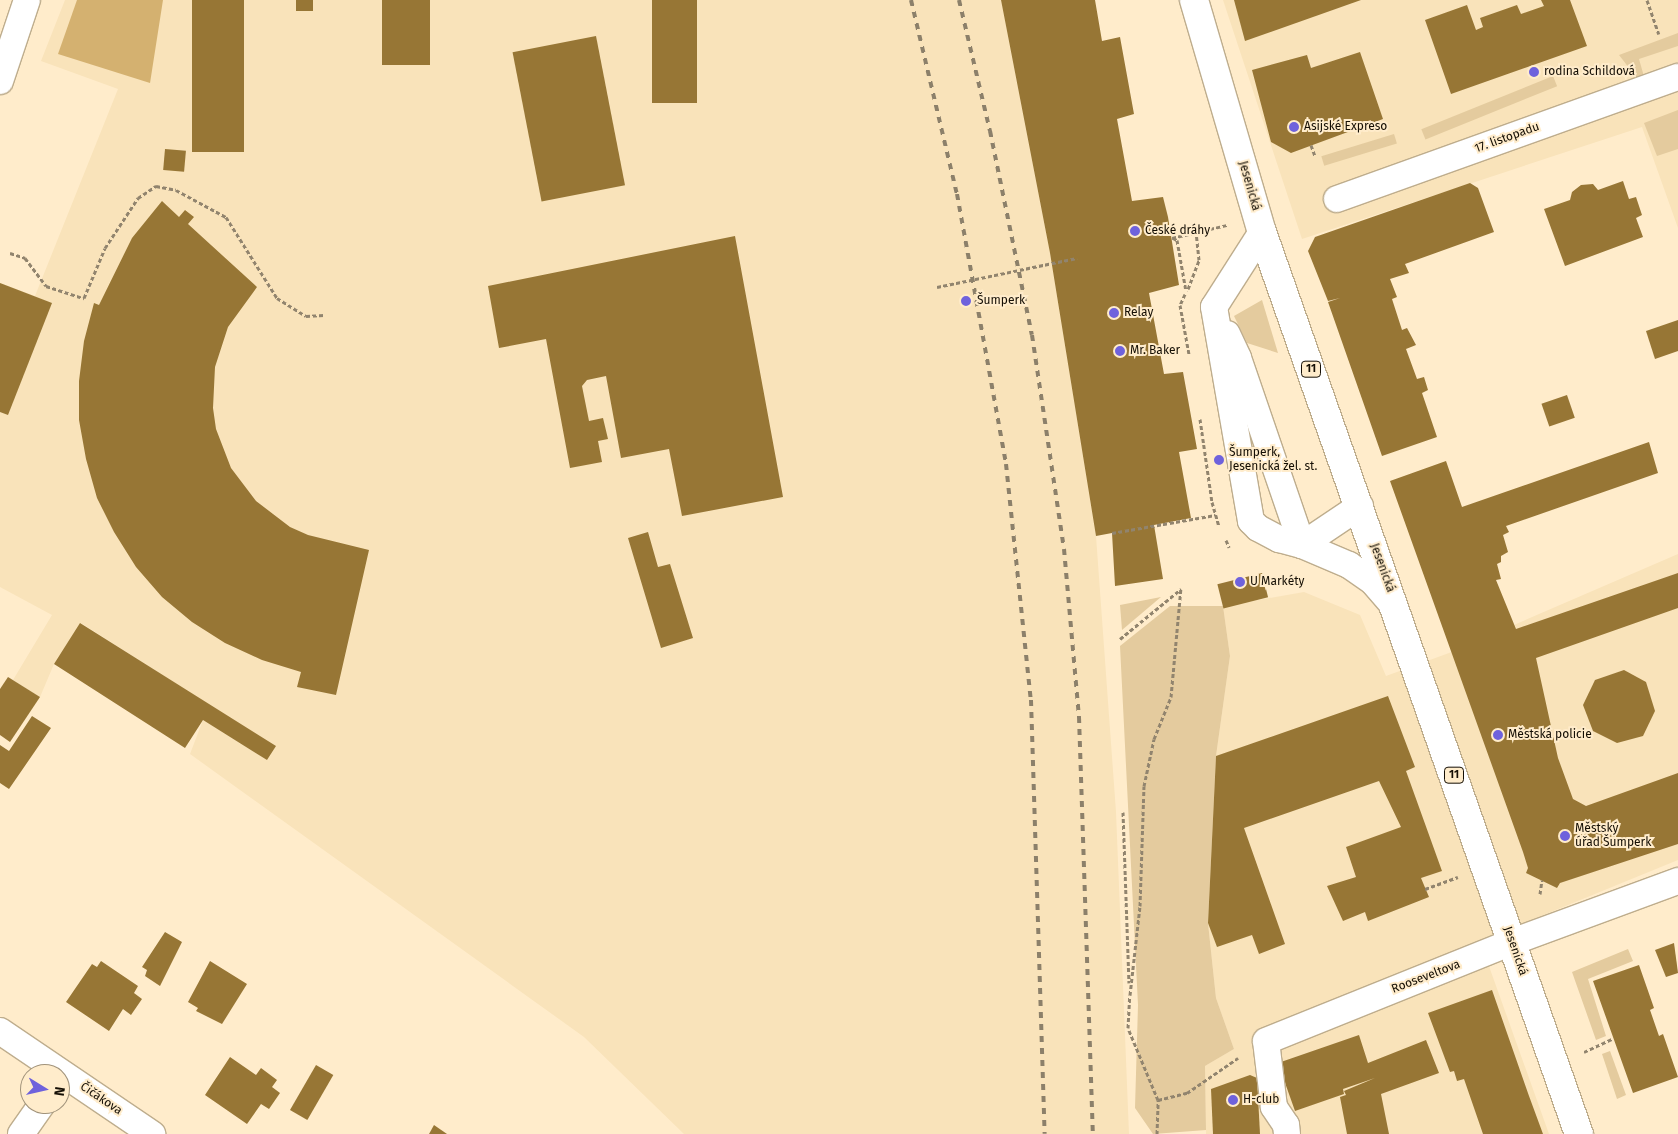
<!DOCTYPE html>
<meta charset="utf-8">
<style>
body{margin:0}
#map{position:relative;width:1678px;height:1134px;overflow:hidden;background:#ffeccb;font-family:"Fira Sans",sans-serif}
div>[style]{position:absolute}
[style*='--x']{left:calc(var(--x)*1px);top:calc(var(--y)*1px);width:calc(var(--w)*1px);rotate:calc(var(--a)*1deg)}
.built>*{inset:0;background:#f9e3ba}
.green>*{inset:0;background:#e4cb9e;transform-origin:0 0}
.water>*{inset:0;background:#d4b170}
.building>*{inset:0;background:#977635;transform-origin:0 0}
.path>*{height:3px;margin-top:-1.5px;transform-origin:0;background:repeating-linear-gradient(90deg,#91846e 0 4px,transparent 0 6.5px)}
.roads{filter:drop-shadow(1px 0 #bead8d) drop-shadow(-1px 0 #bead8d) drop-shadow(0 1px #bead8d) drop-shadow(0 -1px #bead8d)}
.minor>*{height:26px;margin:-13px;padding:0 13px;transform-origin:13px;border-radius:13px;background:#fff}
.primary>*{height:28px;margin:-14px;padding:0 14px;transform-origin:14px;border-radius:14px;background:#fff}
.rail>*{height:4px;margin-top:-2px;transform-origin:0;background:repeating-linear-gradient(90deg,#8c806a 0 6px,transparent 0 12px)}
.dots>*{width:14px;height:14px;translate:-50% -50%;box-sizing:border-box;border:2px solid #ffeccb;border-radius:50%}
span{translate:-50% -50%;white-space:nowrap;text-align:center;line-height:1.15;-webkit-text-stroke:4px #ffeccb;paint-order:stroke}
.shield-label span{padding:1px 4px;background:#ffeccb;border:1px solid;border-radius:4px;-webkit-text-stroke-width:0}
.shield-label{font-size:11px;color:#140e04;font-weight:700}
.poi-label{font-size:12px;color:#140e04}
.left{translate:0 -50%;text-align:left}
.street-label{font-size:12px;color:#140e04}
.north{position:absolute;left:20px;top:1064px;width:50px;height:50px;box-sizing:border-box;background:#ffeccb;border:1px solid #a1937b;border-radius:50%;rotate:99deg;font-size:14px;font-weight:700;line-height:20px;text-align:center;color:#140e04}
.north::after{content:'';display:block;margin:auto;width:18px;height:22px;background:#6f62dc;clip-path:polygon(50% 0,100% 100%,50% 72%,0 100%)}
</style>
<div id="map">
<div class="built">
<div style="clip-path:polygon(65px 0,1001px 0,1050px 253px,1096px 536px,1116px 812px,1129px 1134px,684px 1134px,584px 1037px,190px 754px,203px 720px,267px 760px,275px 747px,81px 623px,54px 664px,40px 697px,13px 680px,52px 615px,0 587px,0 283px,35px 296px,118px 89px,41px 61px)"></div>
<div style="clip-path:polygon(1223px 0,1678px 0,1678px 228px,1642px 127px,1302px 239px)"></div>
<div style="clip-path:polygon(1678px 554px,1678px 860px,1480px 941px,1549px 1134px,1206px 1134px,1205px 1066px,1234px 1049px,1216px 998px,1208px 923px,1216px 756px,1230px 656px,1223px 606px,1304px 592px,1360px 615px,1386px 676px,1449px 653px)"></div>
</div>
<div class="green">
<div style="clip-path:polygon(1678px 33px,1678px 46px,1639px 59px,1645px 80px,1640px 82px,1619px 55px)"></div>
<div style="left:1553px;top:76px;width:11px;height:142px;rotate:68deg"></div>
<div style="clip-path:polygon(1678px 110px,1678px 149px,1657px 156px,1644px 123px)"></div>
<div style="left:1394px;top:134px;width:10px;height:76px;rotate:73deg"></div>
<div style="clip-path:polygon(1262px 300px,1278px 353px,1247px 343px,1234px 316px)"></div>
<div style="clip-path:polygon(1161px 597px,1122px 630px,1120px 605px)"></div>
<div style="clip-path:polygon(1170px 606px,1223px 606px,1230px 656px,1216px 756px,1208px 923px,1216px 998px,1234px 1049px,1205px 1066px,1206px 1130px,1153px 1134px,1135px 1108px,1138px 1005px,1120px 646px)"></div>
<div style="clip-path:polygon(1628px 949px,1633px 961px,1588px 979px,1606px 1036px,1596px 1040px,1572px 972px)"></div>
<div style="clip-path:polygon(1610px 1051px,1626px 1095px,1617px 1099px,1602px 1054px)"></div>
</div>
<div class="water">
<div style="clip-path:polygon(77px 0,163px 0,150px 83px,58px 54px)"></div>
</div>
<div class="building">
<div style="left:192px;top:0;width:52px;height:152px"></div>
<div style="left:296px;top:0;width:17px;height:11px"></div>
<div style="left:382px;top:0;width:48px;height:65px"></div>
<div style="left:652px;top:0;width:45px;height:103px"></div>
<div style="clip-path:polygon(1001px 0,1095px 0,1102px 41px,1120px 37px,1134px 114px,1117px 119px,1132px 201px,1163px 197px,1168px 217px,1179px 285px,1149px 293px,1164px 374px,1183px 372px,1197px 449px,1179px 452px,1191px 518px,1154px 525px,1163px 579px,1115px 586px,1112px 533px,1096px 536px,1050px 253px)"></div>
<div style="clip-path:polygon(1234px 0,1361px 0,1245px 41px)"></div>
<div style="clip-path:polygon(1541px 0,1570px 0,1587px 46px,1451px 94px,1425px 20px,1467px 5px,1476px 30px,1483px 27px,1480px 18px,1517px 5px,1521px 14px,1544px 6px)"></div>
<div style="left:596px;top:36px;width:152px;height:85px;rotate:79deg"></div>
<div style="clip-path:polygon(1360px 52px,1383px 119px,1291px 153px,1271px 142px,1252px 70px,1307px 55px,1311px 68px)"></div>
<div style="left:165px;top:149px;width:21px;height:21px;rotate:5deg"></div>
<div style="clip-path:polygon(1623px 181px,1629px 199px,1636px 197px,1642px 215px,1636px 218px,1643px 237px,1565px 266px,1544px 209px,1570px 200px,1572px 192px,1581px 185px,1593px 184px,1598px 190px)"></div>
<div style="clip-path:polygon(1470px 183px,1478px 188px,1494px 232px,1405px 264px,1409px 273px,1390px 279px,1397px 297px,1392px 299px,1402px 330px,1407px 328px,1416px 345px,1406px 349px,1417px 379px,1424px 377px,1428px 390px,1422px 393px,1437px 437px,1382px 456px,1328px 302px,1340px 298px,1328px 301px,1308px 251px,1315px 237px)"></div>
<div style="clip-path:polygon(162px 201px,179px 217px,185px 210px,194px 217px,188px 224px,257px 287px,228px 327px,215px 367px,213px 408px,216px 429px,231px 468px,256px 501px,290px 527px,308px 535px,369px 550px,336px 695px,297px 687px,301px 672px,262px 660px,225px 643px,192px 622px,162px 597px,136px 567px,114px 532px,97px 498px,86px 459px,79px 420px,79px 381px,84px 341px,94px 303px,99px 305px,132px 238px)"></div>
<div style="clip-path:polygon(735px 236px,783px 497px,682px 516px,669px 449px,621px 458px,606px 376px,587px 380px,582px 386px,589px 421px,603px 418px,608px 439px,598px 441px,602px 462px,570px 468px,546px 339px,499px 348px,488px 286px)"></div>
<div style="clip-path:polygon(0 283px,52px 303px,8px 415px,0 412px)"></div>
<div style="clip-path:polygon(1678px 320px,1678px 351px,1655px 359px,1646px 331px)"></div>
<div style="left:1567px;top:395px;width:24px;height:27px;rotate:71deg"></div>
<div style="clip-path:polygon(1649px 442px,1658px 473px,1506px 526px,1509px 532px,1503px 535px,1508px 552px,1501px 556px,1501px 562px,1497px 564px,1501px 579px,1496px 580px,1516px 629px,1678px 573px,1678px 608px,1536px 658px,1558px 758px,1573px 799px,1586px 806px,1678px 773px,1678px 844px,1560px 883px,1557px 888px,1526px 873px,1528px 868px,1523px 852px,1390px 481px,1446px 461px,1462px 507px)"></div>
<div style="clip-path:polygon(648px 532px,658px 567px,670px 564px,693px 638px,661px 648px,628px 538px)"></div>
<div style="left:1262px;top:573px;width:25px;height:46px;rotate:76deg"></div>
<div style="clip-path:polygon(80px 623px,276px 746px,267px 760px,203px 720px,185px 748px,54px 664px)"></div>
<div style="clip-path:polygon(1624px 670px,1646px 682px,1655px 711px,1643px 736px,1617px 743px,1593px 731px,1583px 705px,1595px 680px)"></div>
<div style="clip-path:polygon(8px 677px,40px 697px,10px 742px,0 735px,0 689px)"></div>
<div style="clip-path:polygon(1388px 696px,1415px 767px,1406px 771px,1442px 871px,1421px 878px,1429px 897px,1368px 921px,1365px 912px,1343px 921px,1327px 886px,1356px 877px,1346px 847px,1401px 827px,1379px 781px,1244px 828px,1285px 944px,1259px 954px,1252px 935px,1217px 947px,1208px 923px,1216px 756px)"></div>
<div style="clip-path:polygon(32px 716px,51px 728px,9px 789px,0 783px,0 745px,9px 751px)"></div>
<div style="clip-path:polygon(165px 932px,182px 942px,160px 986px,145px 976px,147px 970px,142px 967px)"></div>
<div style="clip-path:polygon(1674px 943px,1678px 973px,1666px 977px,1655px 950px)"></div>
<div style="clip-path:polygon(101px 961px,138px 986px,134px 993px,142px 999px,131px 1015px,123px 1009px,109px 1031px,66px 1002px,92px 964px,97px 967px)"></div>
<div style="clip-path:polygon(210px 961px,247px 984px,222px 1024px,196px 1011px,198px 1008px,188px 1002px)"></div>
<div style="clip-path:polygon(1639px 965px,1654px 1008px,1650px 1010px,1659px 1036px,1663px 1034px,1678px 1077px,1633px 1093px,1593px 981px)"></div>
<div style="clip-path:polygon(1492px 990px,1529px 1096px,1543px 1134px,1483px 1134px,1464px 1079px,1457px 1081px,1454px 1071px,1450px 1072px,1428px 1013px)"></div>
<div style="clip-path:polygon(1359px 1035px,1368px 1063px,1426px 1040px,1439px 1073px,1381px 1094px,1389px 1134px,1347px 1134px,1340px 1097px,1346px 1095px,1344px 1091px,1375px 1078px,1343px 1089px,1344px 1094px,1295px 1111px,1278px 1063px)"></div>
<div style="clip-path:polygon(230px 1057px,256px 1075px,261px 1068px,277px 1080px,272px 1087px,280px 1093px,269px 1109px,261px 1104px,247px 1124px,205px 1095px)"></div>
<div style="left:316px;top:1065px;width:20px;height:52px;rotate:30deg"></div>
<div style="clip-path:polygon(1250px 1075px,1257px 1078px,1260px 1134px,1213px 1134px,1211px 1089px)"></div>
<div style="clip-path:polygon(434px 1125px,447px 1134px,429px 1134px)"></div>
</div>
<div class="path">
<div style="--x:1647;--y:0;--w:36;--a:71"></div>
<div style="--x:1311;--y:145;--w:12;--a:70"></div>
<div style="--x:1172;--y:238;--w:57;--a:-13.3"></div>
<div style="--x:1173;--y:238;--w:4;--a:27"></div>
<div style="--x:1177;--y:240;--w:52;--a:80"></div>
<div style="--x:10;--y:253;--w:16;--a:18"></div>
<div style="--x:25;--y:258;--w:35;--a:53"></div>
<div style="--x:46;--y:286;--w:40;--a:18"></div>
<div style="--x:84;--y:298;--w:54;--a:-67.2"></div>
<div style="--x:105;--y:248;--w:60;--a:-56.6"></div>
<div style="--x:138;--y:198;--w:22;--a:-34"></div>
<div style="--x:156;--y:186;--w:20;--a:11"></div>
<div style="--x:176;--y:190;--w:57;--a:28.4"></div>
<div style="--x:226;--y:217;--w:96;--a:57.8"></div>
<div style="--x:277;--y:298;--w:34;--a:32"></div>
<div style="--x:306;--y:316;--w:18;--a:-3"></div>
<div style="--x:937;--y:287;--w:143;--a:-11.7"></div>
<div style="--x:1188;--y:289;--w:31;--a:-69"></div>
<div style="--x:1199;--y:260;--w:28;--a:-96"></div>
<div style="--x:1185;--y:294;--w:12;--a:114"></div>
<div style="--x:1180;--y:305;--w:50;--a:79.6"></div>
<div style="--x:1200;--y:419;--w:84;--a:81.8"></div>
<div style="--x:1212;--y:502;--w:25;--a:74"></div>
<div style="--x:1112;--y:533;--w:105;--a:-9.9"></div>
<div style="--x:1226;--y:540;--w:8;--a:67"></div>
<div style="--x:1120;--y:639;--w:79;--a:-39.3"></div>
<div style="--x:1123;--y:812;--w:171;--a:88"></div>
<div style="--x:1425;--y:889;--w:35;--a:-20"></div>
<div style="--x:1540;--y:894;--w:14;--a:-82"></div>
<div style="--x:1584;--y:1052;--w:31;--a:-25"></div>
<div style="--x:1158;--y:1100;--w:78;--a:-112.6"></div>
<div style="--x:1128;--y:1028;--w:33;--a:-87"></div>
<div style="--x:1130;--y:995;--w:90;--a:-83.6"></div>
<div style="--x:1140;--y:906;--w:120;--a:-88.1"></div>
<div style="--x:1144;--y:786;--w:48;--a:-78"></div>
<div style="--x:1154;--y:739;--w:45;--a:-68"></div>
<div style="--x:1171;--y:697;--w:109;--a:-84.8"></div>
<div style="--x:1157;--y:1134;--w:34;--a:-88"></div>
<div style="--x:1158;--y:1100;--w:30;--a:-14"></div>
<div style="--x:1187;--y:1093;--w:62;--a:-34.5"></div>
</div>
<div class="roads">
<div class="minor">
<div style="--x:0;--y:81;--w:85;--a:-71.6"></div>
<div style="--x:1337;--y:199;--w:362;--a:-19.7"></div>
<div style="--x:1262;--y:232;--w:89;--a:122.6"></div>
<div style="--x:1214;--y:307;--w:217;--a:80.2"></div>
<div style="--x:1251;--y:521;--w:10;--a:45"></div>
<div style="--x:1258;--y:528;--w:24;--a:28"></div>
<div style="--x:1279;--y:539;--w:24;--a:15"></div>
<div style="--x:1302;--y:545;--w:51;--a:23.1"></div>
<div style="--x:1349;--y:565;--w:29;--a:35"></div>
<div style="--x:1373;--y:582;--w:32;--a:49"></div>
<div style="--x:1227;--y:334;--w:26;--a:65"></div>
<div style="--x:1238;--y:358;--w:198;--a:71.1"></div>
<div style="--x:1302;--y:545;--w:70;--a:-33.9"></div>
<div style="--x:0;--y:1031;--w:184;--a:34.1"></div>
<div style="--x:21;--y:1134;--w:37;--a:-55"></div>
<div style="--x:1287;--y:1134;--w:9;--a:-96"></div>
<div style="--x:1286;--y:1125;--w:22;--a:-124"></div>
<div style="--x:1274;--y:1107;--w:66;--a:-96.9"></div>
<div style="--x:1266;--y:1041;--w:265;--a:-21.9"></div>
<div style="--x:1512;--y:942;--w:177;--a:-20.2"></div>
</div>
<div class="primary">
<div style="--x:1194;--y:0;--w:242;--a:73.7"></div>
<div style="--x:1262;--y:232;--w:956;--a:70.64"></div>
</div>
</div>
<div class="rail">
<div style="--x:911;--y:0;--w:199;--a:76.7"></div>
<div style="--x:957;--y:194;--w:274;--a:79.7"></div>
<div style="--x:1006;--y:464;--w:237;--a:84"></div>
<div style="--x:1031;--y:700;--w:434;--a:88.2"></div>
<div style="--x:959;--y:0;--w:135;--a:76.7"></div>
<div style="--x:990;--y:131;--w:208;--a:78.4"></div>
<div style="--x:1032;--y:335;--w:216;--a:81.5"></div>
<div style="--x:1064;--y:549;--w:169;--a:84.9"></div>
<div style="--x:1079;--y:717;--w:417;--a:88.1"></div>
</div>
<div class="dots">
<div style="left:1534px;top:72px;background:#6f62dc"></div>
<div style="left:1294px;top:127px;background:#6f62dc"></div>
<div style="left:1135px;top:231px;background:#6f62dc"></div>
<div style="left:966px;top:301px;background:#6f62dc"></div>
<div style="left:1114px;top:313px;background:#6f62dc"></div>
<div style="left:1120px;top:351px;background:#6f62dc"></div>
<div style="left:1219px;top:460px;background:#6f62dc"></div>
<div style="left:1240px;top:582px;background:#6f62dc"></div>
<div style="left:1498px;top:735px;background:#6f62dc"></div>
<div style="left:1565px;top:836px;background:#6f62dc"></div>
<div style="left:1233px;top:1100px;background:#6f62dc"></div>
</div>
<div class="shield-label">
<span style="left:1311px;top:369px">11</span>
<span style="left:1454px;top:775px">11</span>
</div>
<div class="poi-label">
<span class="left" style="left:1544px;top:72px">rodina Schildová</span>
<span class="left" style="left:1304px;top:127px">Asijské Expreso</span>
<span class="left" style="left:1145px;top:231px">České dráhy</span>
<span class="left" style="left:977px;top:301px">Šumperk</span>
<span class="left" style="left:1124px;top:313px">Relay</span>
<span class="left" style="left:1130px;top:351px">Mr. Baker</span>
<span class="left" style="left:1229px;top:460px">Šumperk,<br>Jesenická žel. st.</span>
<span class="left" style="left:1250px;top:582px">U Markéty</span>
<span class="left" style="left:1508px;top:735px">Městská policie</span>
<span class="left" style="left:1575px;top:836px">Městský<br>úřad Šumperk</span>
<span class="left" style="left:1243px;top:1100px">H-club</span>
</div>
<div class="street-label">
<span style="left:1507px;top:138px;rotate:-20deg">17. listopadu</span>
<span style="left:1249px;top:186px;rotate:74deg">Jesenická</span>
<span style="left:1382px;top:568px;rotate:70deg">Jesenická</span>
<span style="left:1515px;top:951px;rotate:71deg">Jesenická</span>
<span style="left:1426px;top:977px;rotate:-21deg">Rooseveltova</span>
<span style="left:101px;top:1099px;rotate:34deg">Čičákova</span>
</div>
<div class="north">N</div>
</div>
